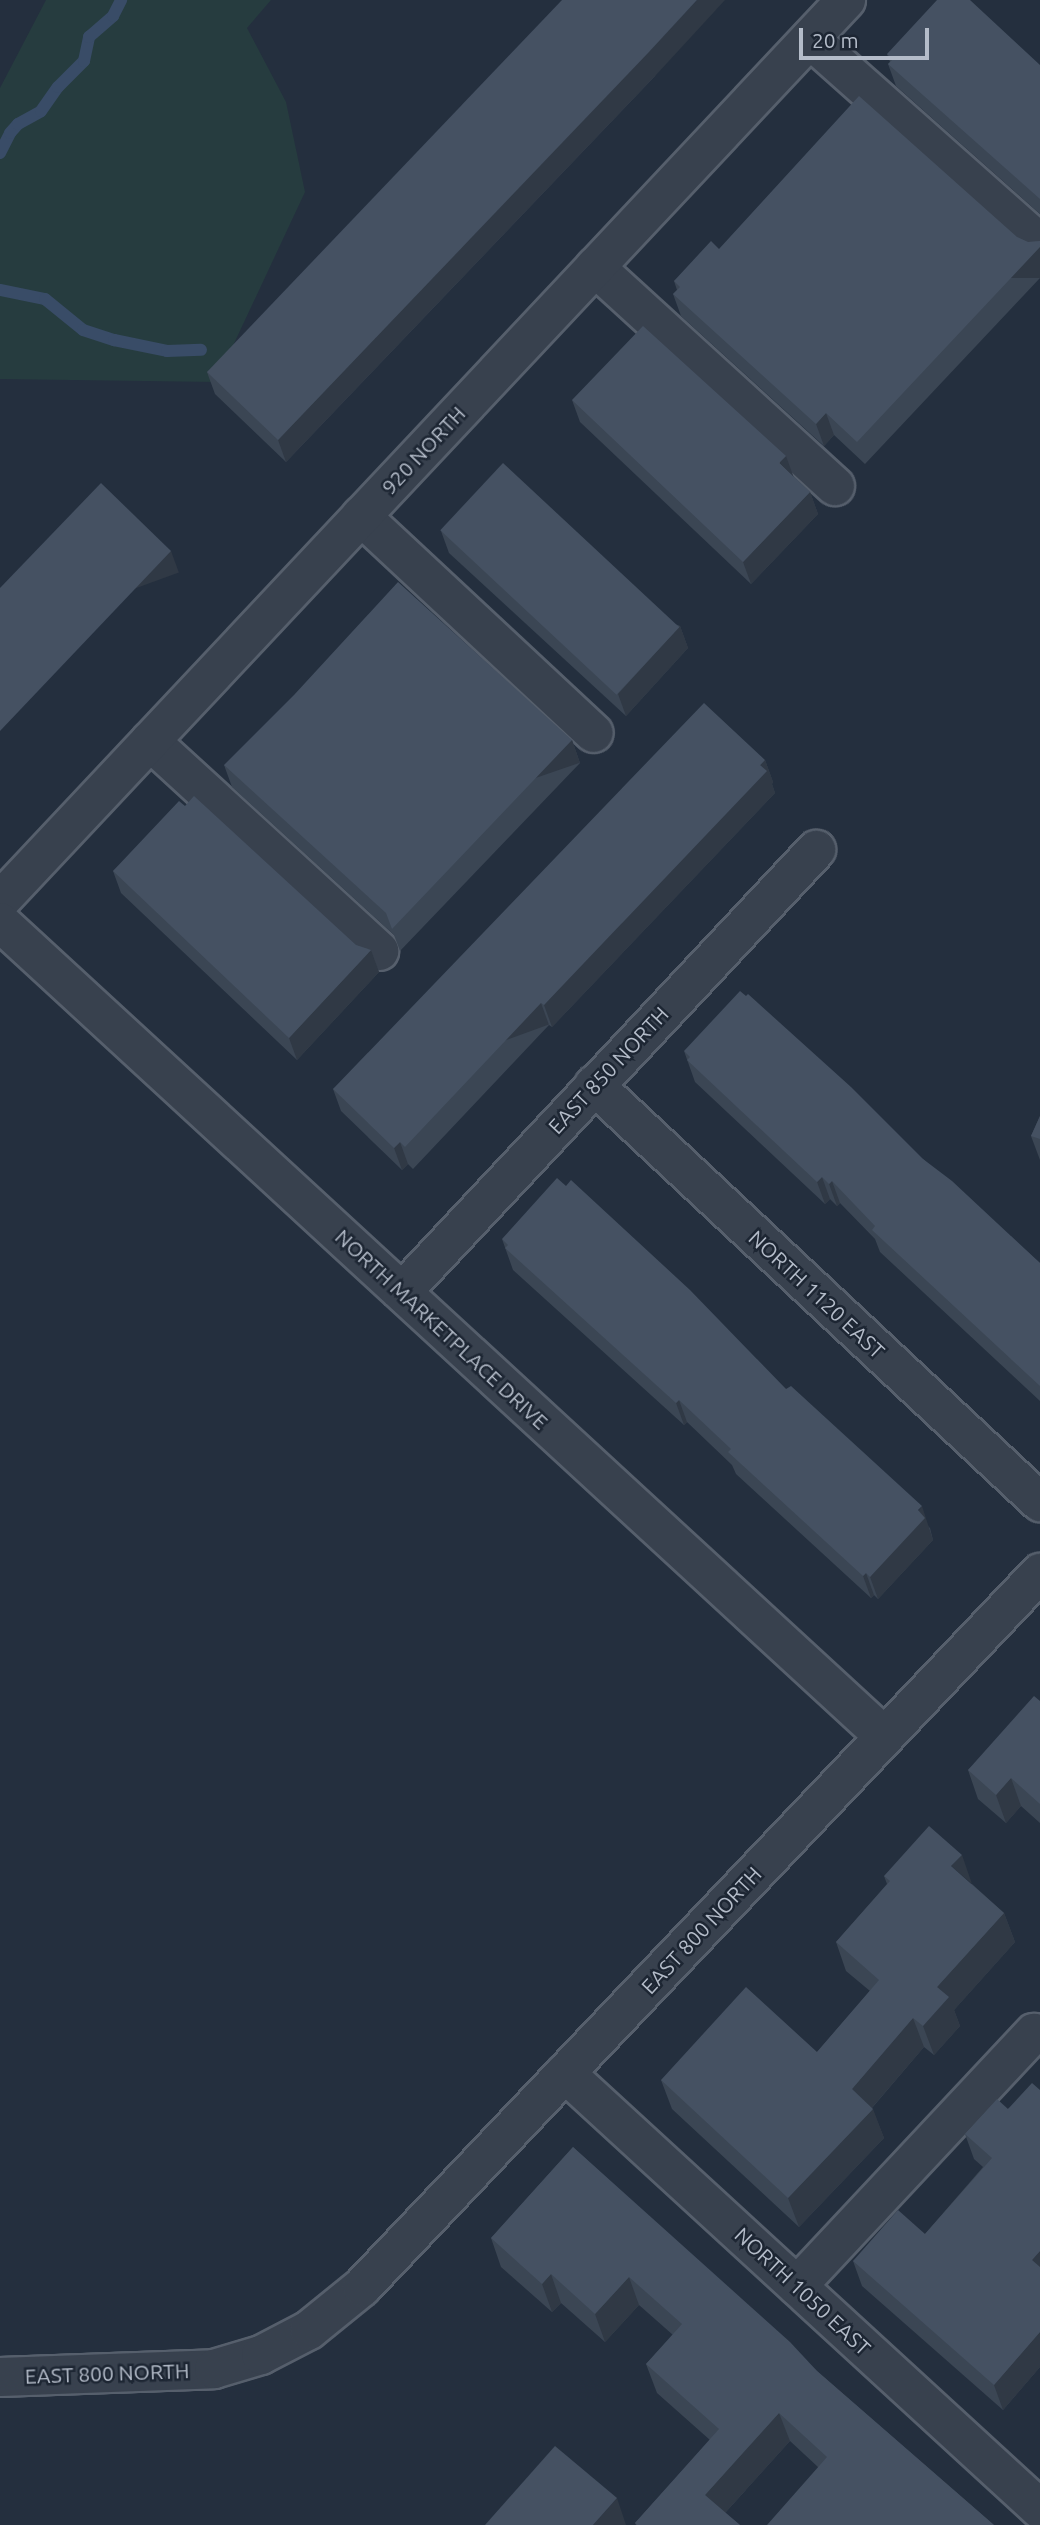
<!DOCTYPE html>
<style>
body{margin:0}
#map{position:relative;width:1040px;height:2525px;overflow:hidden;background:#242f3e;font-family:Ubuntu,sans-serif}
div>[style]{position:absolute}
[style*='--x']{left:calc(var(--x)*1px);top:calc(var(--y)*1px);width:calc(var(--w)*1px);rotate:calc(var(--a)*1deg)}
.green>*{inset:0;background:#263c3f}
.stream>*{height:12px;margin:-6px;padding:0 6px;transform-origin:6px;border-radius:6px;background:#394c67}
.roads{filter:drop-shadow(2px 0 #565f6c) drop-shadow(-2px 0 #565f6c) drop-shadow(0 2px #565f6c) drop-shadow(0 -2px #565f6c)}
.minor>*{height:38px;margin:-19px;padding:0 19px;transform-origin:19px;border-radius:19px;background:#38414e}
.wall>*{inset:0;background:#3b4654}
.shaded-wall>*{inset:0;background:#303945;transform-origin:0 0}
.building>*{inset:0;background:#455162;transform-origin:0 0}
span{translate:-50% -50%;white-space:nowrap;text-align:center;line-height:1.15;-webkit-text-stroke:5px #1d2633;paint-order:stroke}
.street-label{font-size:21px;color:#b4bcc9}
.scale{position:absolute;left:799px;top:28px;width:130px;height:32px;box-sizing:border-box;border:4px solid #b4bcc9;border-top:0;padding-left:9px;font-size:21px;line-height:24px;white-space:nowrap;color:#b4bcc9;-webkit-text-stroke:5px #1d2633;paint-order:stroke}
</style>
<div id="map">
<div class="green">
<div style="clip-path:polygon(46px 0,271px 0,247px 28px,286px 102px,305px 192px,216px 382px,0 379px,0 88px)"></div>
</div>
<div class="stream">
<div style="--x:0;--y:153;--w:22;--a:-63"></div>
<div style="--x:10;--y:133;--w:12;--a:-48"></div>
<div style="--x:18;--y:124;--w:26;--a:-29"></div>
<div style="--x:41;--y:111;--w:29;--a:-55"></div>
<div style="--x:58;--y:87;--w:37;--a:-45"></div>
<div style="--x:84;--y:61;--w:25;--a:-78"></div>
<div style="--x:89;--y:37;--w:32;--a:-41"></div>
<div style="--x:113;--y:16;--w:18;--a:-63"></div>
<div style="--x:0;--y:290;--w:46;--a:11.3"></div>
<div style="--x:45;--y:299;--w:49;--a:39.2"></div>
<div style="--x:83;--y:330;--w:33;--a:18"></div>
<div style="--x:114;--y:340;--w:54;--a:11.7"></div>
<div style="--x:167;--y:351;--w:34;--a:-2"></div>
</div>
<div class="roads">
<div class="minor">
<div style="--x:810;--y:39;--w:307;--a:41.6"></div>
<div style="--x:595;--y:267;--w:325;--a:42.4"></div>
<div style="--x:361;--y:516;--w:318;--a:43"></div>
<div style="--x:150;--y:741;--w:311;--a:42.5"></div>
<div style="--x:0;--y:901;--w:1236;--a:-46.8"></div>
<div style="--x:0;--y:922;--w:1202;--a:42.64"></div>
<div style="--x:594;--y:1085;--w:611;--a:43.08"></div>
<div style="--x:402;--y:1292;--w:606;--a:-46.87"></div>
<div style="--x:565;--y:2073;--w:645;--a:42.55"></div>
<div style="--x:797;--y:2286;--w:347;--a:-46.9"></div>
<div style="--x:0;--y:2377;--w:214;--a:-2.1"></div>
<div style="--x:214;--y:2369;--w:49;--a:-16.6"></div>
<div style="--x:261;--y:2355;--w:54;--a:-27.5"></div>
<div style="--x:309;--y:2330;--w:68;--a:-39.1"></div>
<div style="--x:362;--y:2287;--w:985;--a:-46.48"></div>
</div>
</div>
<div class="wall">
<div style="clip-path:polygon(887px 54px,1040px 65px,1040px 214px,896px 86px,888px 64px,890px 62px)"></div>
<div style="clip-path:polygon(656px 75px,286px 462px,215px 394px,207px 372px)"></div>
<div style="clip-path:polygon(1017px 237px,1028px 242px,1040px 241px,1040px 278px,865px 464px,834px 435px,824px 446px,681px 316px,673px 294px,677px 290px,674px 281px,719px 249px)"></div>
<div style="clip-path:polygon(572px 400px,793px 476px,810px 492px,818px 514px,751px 584px,580px 422px)"></div>
<div style="clip-path:polygon(441px 531px,680px 626px,688px 648px,626px 716px,449px 553px)"></div>
<div style="clip-path:polygon(572px 740px,580px 763px,400px 951px,394px 935px,232px 787px,224px 765px)"></div>
<div style="clip-path:polygon(765px 760px,773px 782px,772px 784px,775px 793px,552px 1027px,549px 1025px,413px 1169px,408px 1164px,402px 1170px,341px 1111px,333px 1089px)"></div>
<div style="clip-path:polygon(185px 806px,356px 945px,371px 950px,379px 972px,297px 1060px,121px 893px,113px 871px)"></div>
<div style="clip-path:polygon(684px 1051px,923px 1159px,1040px 1263px,1040px 1401px,880px 1252px,875px 1239px,840px 1203px,837px 1206px,830px 1199px,825px 1204px,695px 1082px)"></div>
<div style="clip-path:polygon(1040px 1116px,1040px 1160px,1031px 1136px)"></div>
<div style="clip-path:polygon(502px 1239px,786px 1389px,930px 1528px,933px 1540px,878px 1599px,874px 1595px,871px 1598px,736px 1474px,732px 1465px,687px 1422px,684px 1425px,513px 1270px)"></div>
<div style="clip-path:polygon(1040px 1701px,1040px 1823px,1021px 1806px,1006px 1823px,978px 1799px,968px 1770px)"></div>
<div style="clip-path:polygon(884px 1876px,972px 1884px,1004px 1913px,1015px 1942px,954px 2010px,960px 2026px,934px 2055px,924px 2047px,872px 2108px,884px 2138px,799px 2227px,672px 2109px,661px 2080px,817px 2052px,870px 1991px,846px 1971px,836px 1942px,887px 1884px)"></div>
<div style="clip-path:polygon(1040px 2090px,1040px 2367px,1003px 2410px,862px 2286px,853px 2261px,925px 2234px,983px 2167px,974px 2159px,965px 2134px)"></div>
<div style="clip-path:polygon(573px 2147px,817px 2371px,994px 2525px,818px 2467px,790px 2441px,725px 2513px,740px 2525px,636px 2525px,635px 2523px,710px 2440px,657px 2393px,646px 2364px,673px 2335px,639px 2305px,605px 2342px,561px 2303px,552px 2312px,501px 2267px,491px 2238px)"></div>
</div>
<div class="shaded-wall">
<div style="clip-path:polygon(697px 0,725px 0,656px 75px,286px 462px,278px 440px)"></div>
<div style="left:1040px;top:247px;width:31px;height:267px;rotate:90deg"></div>
<div style="clip-path:polygon(826px 413px,834px 435px,824px 446px,816px 424px)"></div>
<div style="clip-path:polygon(786px 456px,794px 478px,779px 463px)"></div>
<div style="clip-path:polygon(810px 492px,818px 514px,751px 584px,743px 562px)"></div>
<div style="left:171px;top:551px;width:23px;height:248px;rotate:70deg"></div>
<div style="clip-path:polygon(680px 626px,688px 648px,626px 716px,618px 694px)"></div>
<div style="left:572px;top:740px;width:24px;height:261px;rotate:71deg"></div>
<div style="clip-path:polygon(765px 760px,773px 782px,772px 784px,775px 793px,552px 1027px,544px 1005px)"></div>
<div style="clip-path:polygon(371px 950px,379px 972px,297px 1060px,289px 1038px)"></div>
<div style="left:541px;top:1003px;width:23px;height:198px;rotate:70deg"></div>
<div style="clip-path:polygon(400px 1142px,408px 1164px,402px 1170px,394px 1148px)"></div>
<div style="clip-path:polygon(822px 1177px,830px 1199px,825px 1204px,817px 1182px)"></div>
<div style="clip-path:polygon(832px 1181px,840px 1203px,837px 1206px,829px 1184px)"></div>
<div style="clip-path:polygon(679px 1400px,687px 1422px,684px 1425px,676px 1403px)"></div>
<div style="clip-path:polygon(922px 1506px,933px 1540px,878px 1599px,870px 1577px)"></div>
<div style="clip-path:polygon(866px 1573px,874px 1595px,871px 1598px,863px 1576px)"></div>
<div style="clip-path:polygon(1011px 1778px,1021px 1806px,1006px 1823px,996px 1795px)"></div>
<div style="clip-path:polygon(962px 1855px,972px 1884px,951px 1866px)"></div>
<div style="clip-path:polygon(1004px 1913px,1015px 1942px,954px 2010px,960px 2026px,934px 2055px,923px 2026px,937px 1987px)"></div>
<div style="clip-path:polygon(913px 2018px,924px 2047px,863px 2118px,852px 2089px)"></div>
<div style="clip-path:polygon(873px 2109px,884px 2138px,799px 2227px,788px 2198px)"></div>
<div style="clip-path:polygon(1040px 2251px,1040px 2282px,1032px 2260px)"></div>
<div style="clip-path:polygon(551px 2274px,561px 2303px,552px 2312px,542px 2284px)"></div>
<div style="clip-path:polygon(629px 2277px,639px 2305px,605px 2342px,595px 2314px)"></div>
<div style="clip-path:polygon(1040px 2332px,1040px 2367px,1003px 2410px,994px 2385px)"></div>
<div style="clip-path:polygon(779px 2413px,790px 2441px,715px 2524px,705px 2495px)"></div>
<div style="clip-path:polygon(617px 2498px,626px 2525px,593px 2525px)"></div>
</div>
<div class="building">
<div style="clip-path:polygon(562px 0,697px 0,648px 53px,278px 440px,207px 372px)"></div>
<div style="clip-path:polygon(937px 0,970px 0,1040px 65px,1040px 199px,888px 64px,893px 59px,887px 54px)"></div>
<div style="clip-path:polygon(859px 96px,1017px 237px,1028px 242px,1040px 241px,1040px 247px,857px 442px,826px 413px,816px 424px,673px 294px,680px 287px,674px 281px,711px 241px,719px 249px)"></div>
<div style="clip-path:polygon(643px 326px,786px 456px,779px 463px,810px 492px,743px 562px,572px 400px)"></div>
<div style="left:503px;top:463px;width:241px;height:92px;rotate:43deg"></div>
<div style="clip-path:polygon(101px 483px,171px 551px,0 731px,0 588px)"></div>
<div style="clip-path:polygon(398px 582px,572px 740px,392px 929px,386px 913px,224px 765px,294px 695px)"></div>
<div style="clip-path:polygon(704px 703px,765px 760px,760px 765px,767px 771px,544px 1005px,541px 1003px,405px 1147px,400px 1142px,394px 1148px,333px 1089px)"></div>
<div style="clip-path:polygon(194px 796px,356px 945px,371px 950px,289px 1038px,113px 871px,179px 801px,185px 806px)"></div>
<div style="clip-path:polygon(740px 991px,746px 996px,748px 994px,851px 1087px,923px 1159px,952px 1181px,1040px 1263px,1040px 1386px,872px 1230px,875px 1226px,832px 1181px,829px 1184px,822px 1177px,817px 1182px,687px 1060px,690px 1057px,684px 1051px)"></div>
<div style="clip-path:polygon(1040px 1116px,1040px 1139px,1031px 1136px)"></div>
<div style="clip-path:polygon(557px 1178px,566px 1186px,571px 1180px,690px 1290px,786px 1389px,791px 1386px,922px 1506px,918px 1510px,925px 1518px,870px 1577px,866px 1573px,863px 1576px,728px 1452px,731px 1449px,679px 1400px,676px 1403px,505px 1248px,508px 1245px,502px 1239px)"></div>
<div style="clip-path:polygon(1034px 1696px,1040px 1701px,1040px 1804px,1011px 1778px,996px 1795px,968px 1770px)"></div>
<div style="clip-path:polygon(929px 1826px,962px 1855px,951px 1866px,1004px 1913px,937px 1987px,949px 1997px,923px 2026px,913px 2018px,852px 2089px,873px 2109px,788px 2198px,661px 2080px,746px 1987px,817px 2052px,879px 1980px,836px 1942px,890px 1881px,884px 1876px)"></div>
<div style="clip-path:polygon(1032px 2083px,1040px 2090px,1040px 2251px,1032px 2260px,1040px 2267px,1040px 2332px,994px 2385px,853px 2261px,898px 2210px,925px 2234px,992px 2158px,965px 2134px,997px 2099px,1008px 2109px)"></div>
<div style="clip-path:polygon(573px 2147px,790px 2342px,817px 2371px,994px 2525px,767px 2525px,827px 2457px,779px 2413px,705px 2495px,740px 2525px,637px 2525px,635px 2523px,719px 2429px,646px 2364px,682px 2324px,629px 2277px,595px 2314px,551px 2274px,542px 2284px,491px 2238px)"></div>
<div style="clip-path:polygon(555px 2446px,617px 2498px,593px 2525px,485px 2525px)"></div>
</div>
<div class="street-label">
<span style="left:423px;top:450px;rotate:-47deg">920 NORTH</span>
<span style="left:608px;top:1070px;rotate:-47deg">EAST 850 NORTH</span>
<span style="left:817px;top:1294px;rotate:43deg">NORTH 1120 EAST</span>
<span style="left:442px;top:1329px;rotate:43deg">NORTH MARKETPLACE DRIVE</span>
<span style="left:701px;top:1930px;rotate:-47deg">EAST 800 NORTH</span>
<span style="left:803px;top:2291px;rotate:43deg">NORTH 1050 EAST</span>
<span style="left:107px;top:2373px;rotate:-2deg">EAST 800 NORTH</span>
</div>
<div class="scale">20 m</div>
</div>
